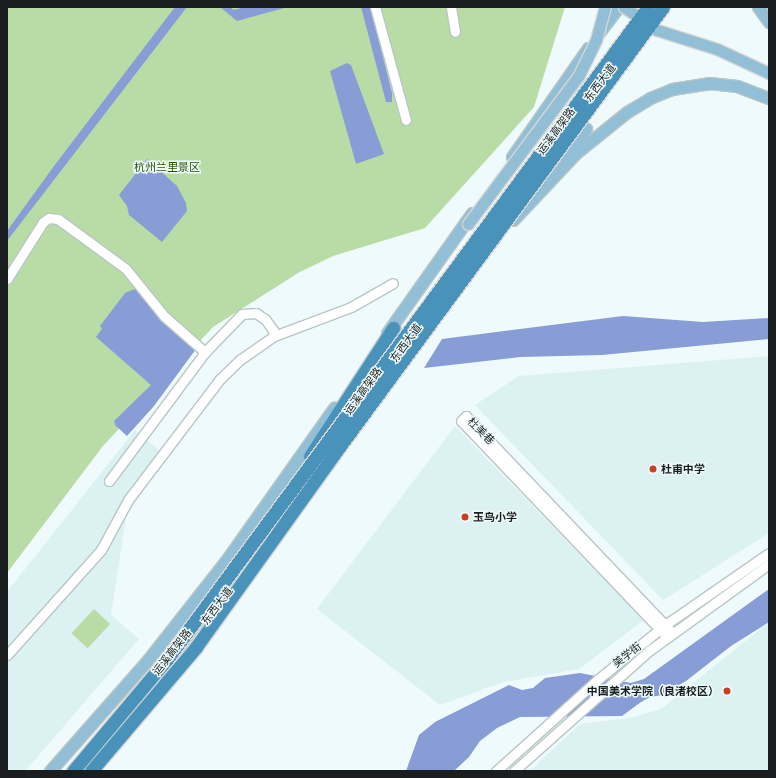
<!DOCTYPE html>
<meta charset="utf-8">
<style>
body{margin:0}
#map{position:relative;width:776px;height:778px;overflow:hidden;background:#eefafb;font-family:"PT Sans Narrow","Noto Sans SC",sans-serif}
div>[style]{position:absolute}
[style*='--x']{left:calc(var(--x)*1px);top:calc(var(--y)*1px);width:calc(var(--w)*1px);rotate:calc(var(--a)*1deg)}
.built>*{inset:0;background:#dbf1f2}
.green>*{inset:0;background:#b9dca7;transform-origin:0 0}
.water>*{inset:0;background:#889cd5}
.roads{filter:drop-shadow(1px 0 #bac6c6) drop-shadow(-1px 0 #bac6c6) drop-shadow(0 1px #bac6c6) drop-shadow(0 -1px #bac6c6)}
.minor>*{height:9px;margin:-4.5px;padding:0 4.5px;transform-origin:4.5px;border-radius:4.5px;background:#fff}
.major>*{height:11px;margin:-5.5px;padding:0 5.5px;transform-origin:5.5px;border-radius:5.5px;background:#92bed6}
.highway>*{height:13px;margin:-6.5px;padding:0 6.5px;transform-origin:6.5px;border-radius:6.5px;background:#4992ba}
.bridges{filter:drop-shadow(1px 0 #d6d6d6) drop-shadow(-1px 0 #d6d6d6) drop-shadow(0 1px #d6d6d6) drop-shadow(0 -1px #d6d6d6)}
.major-bridge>*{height:11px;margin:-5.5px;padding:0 5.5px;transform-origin:5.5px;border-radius:5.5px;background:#92bed6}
.highway-bridge>*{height:13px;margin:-6.5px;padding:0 6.5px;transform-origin:6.5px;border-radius:6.5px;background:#4992ba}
.dots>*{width:11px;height:11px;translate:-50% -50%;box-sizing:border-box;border:2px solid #eefafb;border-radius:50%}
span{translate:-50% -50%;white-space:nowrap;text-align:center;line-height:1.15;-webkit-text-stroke:3px #eefafb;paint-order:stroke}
.street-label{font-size:11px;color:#1a1e1e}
.park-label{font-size:11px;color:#2b5704}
.poi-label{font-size:11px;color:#1a1e1e;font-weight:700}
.left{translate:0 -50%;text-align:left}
.right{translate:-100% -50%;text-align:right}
.frame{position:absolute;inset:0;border:8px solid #1a1e1e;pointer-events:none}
</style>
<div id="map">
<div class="built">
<div style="clip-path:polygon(769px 356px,769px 533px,663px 600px,475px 405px,519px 376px)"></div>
<div style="clip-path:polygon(455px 426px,644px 620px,579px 669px,503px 682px,440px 705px,317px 609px)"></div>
<div style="clip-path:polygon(135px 430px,165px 455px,126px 517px,111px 615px,139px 639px,25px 771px,7px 771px,7px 592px)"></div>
<div style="clip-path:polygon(769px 622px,769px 771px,530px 771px,580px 724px,631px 718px,661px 709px)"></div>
</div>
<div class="green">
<div style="clip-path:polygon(7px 7px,565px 7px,534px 107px,425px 228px,333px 256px,298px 273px,213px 327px,103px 446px,7px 573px)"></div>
<div style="left:94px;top:609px;width:22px;height:33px;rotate:43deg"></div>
</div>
<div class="water">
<div style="clip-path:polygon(175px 7px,187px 7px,7px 241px,7px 231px,54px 166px)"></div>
<div style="clip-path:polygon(220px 7px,231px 7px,233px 10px,246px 7px,288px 7px,237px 21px)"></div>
<div style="clip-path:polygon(361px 7px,370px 7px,392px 93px,392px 102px,386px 102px)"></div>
<div style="clip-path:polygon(347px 63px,351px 65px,384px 154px,356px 164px,330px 71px)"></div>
<div style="clip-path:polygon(147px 159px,177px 186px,186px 203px,187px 211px,162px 242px,129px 215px,127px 206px,119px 195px)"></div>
<div style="clip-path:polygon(137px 288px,196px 349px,154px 406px,127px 436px,115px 425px,114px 421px,151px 385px,96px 337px,102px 329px,100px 326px,125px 293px)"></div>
<div style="clip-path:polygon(623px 316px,703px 322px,769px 318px,769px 339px,602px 355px,520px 357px,424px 368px,442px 339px)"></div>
<div style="clip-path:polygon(769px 589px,769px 622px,731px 646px,686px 681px,662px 695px,650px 697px,641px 702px,622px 716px,520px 717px,497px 728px,480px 741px,469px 757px,454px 771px,406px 771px,419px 735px,435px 722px,509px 685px,522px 690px,533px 688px,545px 678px,580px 673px,631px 683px,644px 679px)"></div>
</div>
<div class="roads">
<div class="minor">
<div style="--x:375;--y:7;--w:117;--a:74.7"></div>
<div style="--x:451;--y:7;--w:25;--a:81"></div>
<div style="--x:7;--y:279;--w:67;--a:-57.7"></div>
<div style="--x:43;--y:222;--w:7;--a:-34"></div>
<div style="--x:49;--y:218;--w:9;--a:6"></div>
<div style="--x:58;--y:219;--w:84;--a:36.3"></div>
<div style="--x:126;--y:269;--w:60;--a:51"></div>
<div style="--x:164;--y:316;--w:55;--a:41.3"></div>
<div style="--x:109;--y:481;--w:161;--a:-53.3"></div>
<div style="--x:205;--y:352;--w:53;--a:-45.8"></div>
<div style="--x:242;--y:314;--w:14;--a:-4"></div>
<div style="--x:256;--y:313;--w:11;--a:34"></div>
<div style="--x:265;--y:319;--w:14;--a:54"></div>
<div style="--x:273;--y:330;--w:6;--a:81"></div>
<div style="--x:667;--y:637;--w:298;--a:-133.6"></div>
<div style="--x:461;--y:421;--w:7;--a:-45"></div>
<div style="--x:466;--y:416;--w:300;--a:46.4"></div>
<div style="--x:7;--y:655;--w:141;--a:-48.2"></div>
<div style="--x:101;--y:550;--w:57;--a:-61.6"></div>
<div style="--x:128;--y:500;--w:152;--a:-52.8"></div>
<div style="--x:220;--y:379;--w:29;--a:-44"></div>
<div style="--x:241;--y:359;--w:40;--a:-34.9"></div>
<div style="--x:274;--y:336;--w:82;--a:-20.6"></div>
<div style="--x:351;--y:307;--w:48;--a:-29.7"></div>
<div style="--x:496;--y:771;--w:136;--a:-42"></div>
<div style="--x:597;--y:680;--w:87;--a:-39"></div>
<div style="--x:665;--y:625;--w:126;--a:-34.7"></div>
<div style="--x:514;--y:771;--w:182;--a:-41.7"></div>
<div style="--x:650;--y:650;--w:147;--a:-35.9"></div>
</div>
<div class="major">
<div style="--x:758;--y:7;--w:19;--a:54"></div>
<div style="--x:598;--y:34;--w:34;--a:-53"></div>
<div style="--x:512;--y:157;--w:133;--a:-55.1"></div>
<div style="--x:564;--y:157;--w:36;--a:-52"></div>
<div style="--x:513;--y:220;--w:92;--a:-46.8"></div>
<div style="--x:576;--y:153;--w:65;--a:-38.8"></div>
<div style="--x:627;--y:112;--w:27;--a:-31"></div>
<div style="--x:650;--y:98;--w:24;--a:-22"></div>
<div style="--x:672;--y:89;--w:37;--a:-9"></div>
<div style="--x:709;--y:83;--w:28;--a:6"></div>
<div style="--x:737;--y:86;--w:34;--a:21"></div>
<div style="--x:387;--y:333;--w:147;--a:-54.7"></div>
<div style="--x:133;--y:712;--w:69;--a:-50.3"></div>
<div style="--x:177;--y:659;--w:96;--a:-53"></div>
<div style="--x:50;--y:771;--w:147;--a:-48.6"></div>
<div style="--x:147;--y:661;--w:126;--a:-51.8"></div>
<div style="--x:225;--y:562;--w:189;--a:-54.7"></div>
<div style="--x:82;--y:771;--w:41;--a:-48.9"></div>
</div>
<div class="highway">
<div style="--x:310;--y:456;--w:153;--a:-57"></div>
</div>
</div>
<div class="bridges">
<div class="major-bridge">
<div style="--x:624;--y:7;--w:40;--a:34.9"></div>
<div style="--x:657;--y:30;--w:63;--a:17.6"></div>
<div style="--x:717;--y:49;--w:57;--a:24.8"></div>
<div style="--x:468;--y:224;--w:186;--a:-53.3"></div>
<div style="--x:579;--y:75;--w:39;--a:-64"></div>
<div style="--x:596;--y:40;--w:34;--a:-75"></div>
</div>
<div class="highway-bridge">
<div style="--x:73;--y:771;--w:146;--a:-50"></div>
<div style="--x:167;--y:659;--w:810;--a:-53.58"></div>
<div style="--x:91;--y:771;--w:162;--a:-49.7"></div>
<div style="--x:196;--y:647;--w:237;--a:-54.4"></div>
<div style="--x:334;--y:454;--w:555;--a:-53.65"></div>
</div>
</div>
<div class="dots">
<div style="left:653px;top:469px;background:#ca401d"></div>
<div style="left:465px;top:517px;background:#ca401d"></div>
<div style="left:727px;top:691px;background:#ca401d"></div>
</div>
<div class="street-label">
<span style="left:600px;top:83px;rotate:-53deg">东西大道</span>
<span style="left:556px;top:131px;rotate:-53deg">运溪高架路</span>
<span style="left:406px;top:343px;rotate:-54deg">东西大道</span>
<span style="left:363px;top:391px;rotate:-54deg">运溪高架路</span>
<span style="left:481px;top:431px;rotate:45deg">杜美巷</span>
<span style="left:217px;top:606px;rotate:-53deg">东西大道</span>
<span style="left:172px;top:652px;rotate:-52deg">运溪高架路</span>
<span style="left:627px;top:655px;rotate:-38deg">美学街</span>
</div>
<div class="park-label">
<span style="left:167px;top:167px">杭州兰里景区</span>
</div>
<div class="poi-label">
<span class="left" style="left:661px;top:469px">杜甫中学</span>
<span class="left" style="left:473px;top:517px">玉鸟小学</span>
<span class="right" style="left:719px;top:691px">中国美术学院（良渚校区）</span>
</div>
<div class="frame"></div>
</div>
